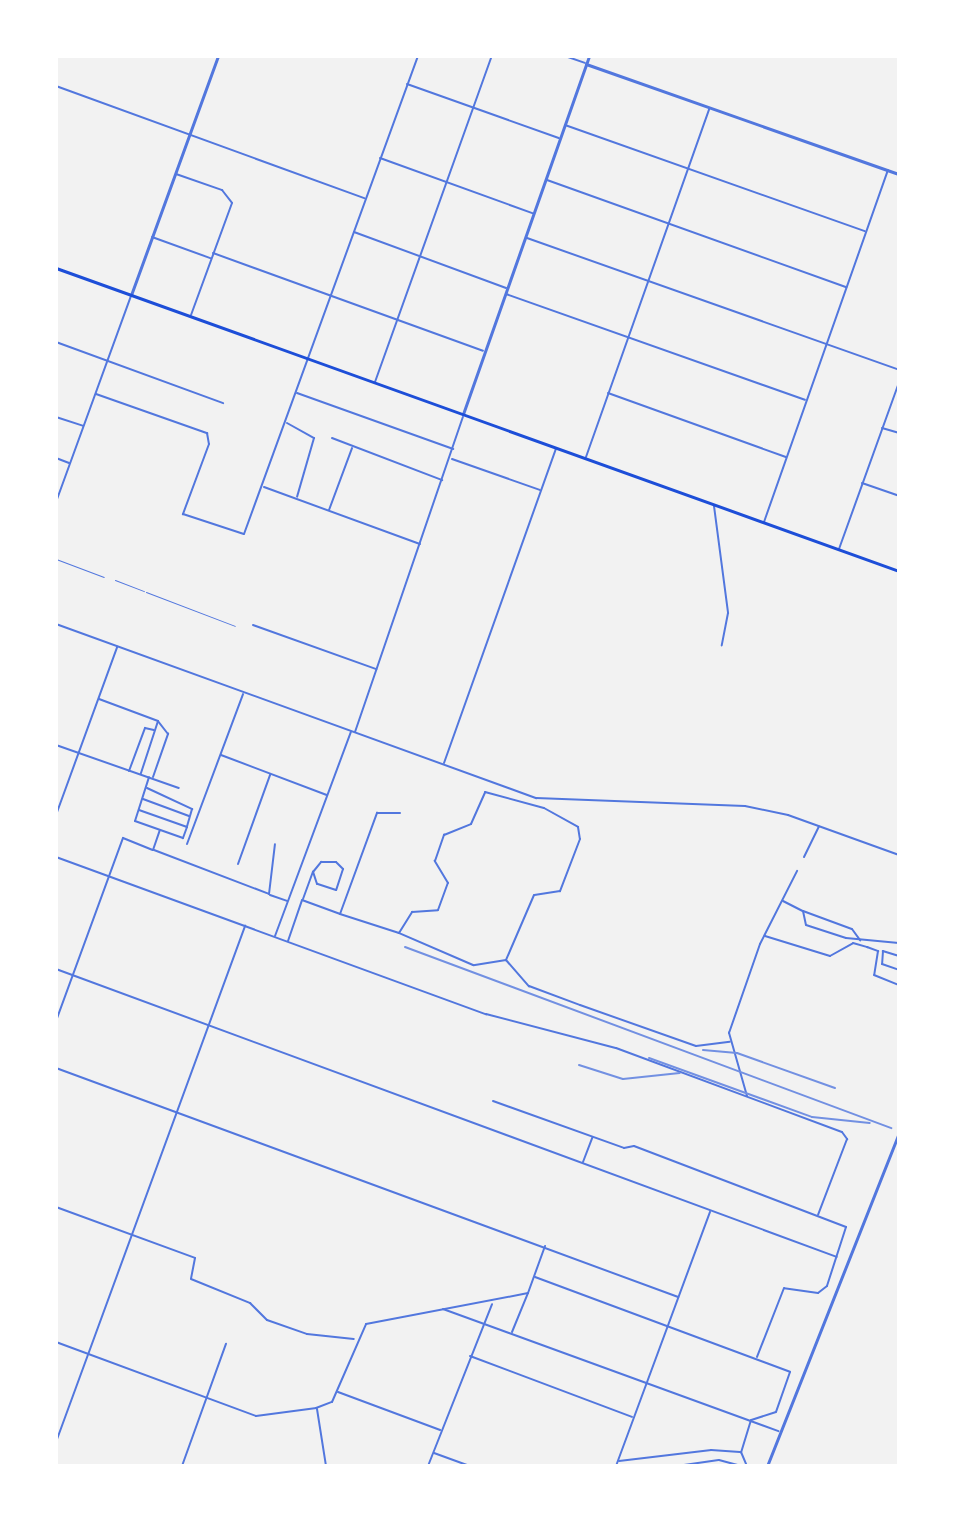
<!DOCTYPE html>
<style>
body{margin:0}
#map{position:relative;width:955px;height:1522px;overflow:hidden;background:#f2f2f2;font-family:"Varela Round",sans-serif}
div>[style]{position:absolute}
[style*='--x']{left:calc(var(--x)*1px);top:calc(var(--y)*1px);width:calc(var(--w)*1px);rotate:calc(var(--a)*1deg)}
.service>*{height:1px;margin:-0.5px;padding:0 0.5px;transform-origin:0.5px;border-radius:0.5px;background:#5277de}
.minor>*{height:2px;margin:-1px;padding:0 1px;transform-origin:1px;border-radius:1px;background:#5277de}
.tertiary>*{height:3px;margin:-1.5px;padding:0 1.5px;transform-origin:1.5px;border-radius:1.5px;background:#5277de}
.secondary>*{height:3px;margin:-1.5px;padding:0 1.5px;transform-origin:1.5px;border-radius:1.5px;background:#1d4ed8}
.rail>*{height:2px;margin:-1px;padding:0 1px;transform-origin:1px;border-radius:1px;background:#7290e2}
span{translate:-50% -50%;white-space:nowrap;text-align:center;line-height:1.15;-webkit-text-stroke:6px #fff;paint-order:stroke}
.frame{position:absolute;inset:0;border:58px solid #fff;pointer-events:none}
</style>
<div id="map">
<div class="service">
<div style="--x:56;--y:559;--w:51;--a:20.6"></div>
<div style="--x:115;--y:580;--w:31;--a:21"></div>
<div style="--x:146;--y:592;--w:95;--a:20.9"></div>
</div>
<div class="minor">
<div style="--x:565;--y:56;--w:21;--a:19"></div>
<div style="--x:407;--y:84;--w:161;--a:19.6"></div>
<div style="--x:56;--y:86;--w:328;--a:20"></div>
<div style="--x:565;--y:125;--w:318;--a:19.5"></div>
<div style="--x:380;--y:158;--w:162;--a:19.9"></div>
<div style="--x:176;--y:174;--w:49;--a:19.2"></div>
<div style="--x:222;--y:190;--w:16;--a:52"></div>
<div style="--x:232;--y:203;--w:119;--a:110.1"></div>
<div style="--x:547;--y:180;--w:318;--a:19.7"></div>
<div style="--x:354;--y:232;--w:162;--a:20.2"></div>
<div style="--x:152;--y:237;--w:62;--a:19.9"></div>
<div style="--x:527;--y:238;--w:395;--a:19.5"></div>
<div style="--x:213;--y:253;--w:287;--a:19.9"></div>
<div style="--x:506;--y:294;--w:317;--a:19.5"></div>
<div style="--x:56;--y:342;--w:178;--a:20.1"></div>
<div style="--x:375;--y:382;--w:346;--a:-70.3"></div>
<div style="--x:297;--y:393;--w:166;--a:19.7"></div>
<div style="--x:608;--y:393;--w:189;--a:19.8"></div>
<div style="--x:96;--y:394;--w:118;--a:19.4"></div>
<div style="--x:207;--y:433;--w:11;--a:80"></div>
<div style="--x:209;--y:444;--w:75;--a:110.4"></div>
<div style="--x:183;--y:514;--w:64;--a:18.2"></div>
<div style="--x:244;--y:534;--w:509;--a:-70"></div>
<div style="--x:56;--y:417;--w:28;--a:18"></div>
<div style="--x:287;--y:423;--w:31;--a:29"></div>
<div style="--x:314;--y:438;--w:61;--a:106.1"></div>
<div style="--x:882;--y:428;--w:18;--a:16"></div>
<div style="--x:332;--y:438;--w:118;--a:20.9"></div>
<div style="--x:586;--y:457;--w:369;--a:-70.5"></div>
<div style="--x:56;--y:458;--w:14;--a:21"></div>
<div style="--x:452;--y:459;--w:93;--a:19.4"></div>
<div style="--x:862;--y:483;--w:39;--a:19"></div>
<div style="--x:264;--y:487;--w:166;--a:20.1"></div>
<div style="--x:56;--y:502;--w:219;--a:-70"></div>
<div style="--x:714;--y:506;--w:108;--a:82.5"></div>
<div style="--x:728;--y:613;--w:33;--a:101"></div>
<div style="--x:329;--y:510;--w:66;--a:-69.6"></div>
<div style="--x:764;--y:522;--w:373;--a:-70.6"></div>
<div style="--x:839;--y:549;--w:177;--a:-70.2"></div>
<div style="--x:56;--y:624;--w:511;--a:19.93"></div>
<div style="--x:536;--y:798;--w:209;--a:2.2"></div>
<div style="--x:745;--y:806;--w:44;--a:11.8"></div>
<div style="--x:788;--y:815;--w:118;--a:19.8"></div>
<div style="--x:253;--y:625;--w:131;--a:19.7"></div>
<div style="--x:99;--y:699;--w:63;--a:20.4"></div>
<div style="--x:158;--y:721;--w:55;--a:108.1"></div>
<div style="--x:355;--y:732;--w:333;--a:-71.1"></div>
<div style="--x:56;--y:745;--w:130;--a:19.3"></div>
<div style="--x:221;--y:755;--w:113;--a:20.7"></div>
<div style="--x:444;--y:763;--w:333;--a:-70.4"></div>
<div style="--x:129;--y:771;--w:46;--a:-69.6"></div>
<div style="--x:145;--y:728;--w:9;--a:13"></div>
<div style="--x:153;--y:777;--w:46;--a:-70.8"></div>
<div style="--x:168;--y:734;--w:16;--a:-128"></div>
<div style="--x:147;--y:788;--w:50;--a:25"></div>
<div style="--x:192;--y:809;--w:19;--a:106"></div>
<div style="--x:143;--y:799;--w:49;--a:20.3"></div>
<div style="--x:139;--y:810;--w:51;--a:19.5"></div>
<div style="--x:187;--y:827;--w:12;--a:110"></div>
<div style="--x:183;--y:838;--w:51;--a:-160.5"></div>
<div style="--x:135;--y:821;--w:46;--a:-72.3"></div>
<div style="--x:56;--y:815;--w:179;--a:-70"></div>
<div style="--x:187;--y:844;--w:160;--a:-69.5"></div>
<div style="--x:154;--y:850;--w:123;--a:20.9"></div>
<div style="--x:269;--y:894;--w:50;--a:-83.2"></div>
<div style="--x:56;--y:857;--w:458;--a:20.1"></div>
<div style="--x:486;--y:1014;--w:134;--a:14.7"></div>
<div style="--x:616;--y:1048;--w:241;--a:20.4"></div>
<div style="--x:842;--y:1132;--w:9;--a:54"></div>
<div style="--x:847;--y:1139;--w:81;--a:110.9"></div>
<div style="--x:804;--y:857;--w:34;--a:-64"></div>
<div style="--x:238;--y:864;--w:95;--a:-70.2"></div>
<div style="--x:270;--y:895;--w:18;--a:19"></div>
<div style="--x:303;--y:899;--w:29;--a:-70"></div>
<div style="--x:313;--y:872;--w:13;--a:-51"></div>
<div style="--x:321;--y:862;--w:15;--a:0"></div>
<div style="--x:336;--y:862;--w:10;--a:45"></div>
<div style="--x:343;--y:869;--w:22;--a:108"></div>
<div style="--x:336;--y:890;--w:20;--a:-162"></div>
<div style="--x:317;--y:884;--w:13;--a:-108"></div>
<div style="--x:783;--y:901;--w:22;--a:27"></div>
<div style="--x:803;--y:911;--w:14;--a:78"></div>
<div style="--x:806;--y:925;--w:42;--a:18"></div>
<div style="--x:846;--y:938;--w:53;--a:5.4"></div>
<div style="--x:803;--y:911;--w:52;--a:20.2"></div>
<div style="--x:852;--y:929;--w:14;--a:54"></div>
<div style="--x:340;--y:914;--w:62;--a:17.9"></div>
<div style="--x:399;--y:933;--w:25;--a:-58"></div>
<div style="--x:412;--y:912;--w:26;--a:-4"></div>
<div style="--x:438;--y:910;--w:29;--a:-70"></div>
<div style="--x:448;--y:883;--w:26;--a:-121"></div>
<div style="--x:435;--y:861;--w:28;--a:-71"></div>
<div style="--x:444;--y:835;--w:29;--a:-22"></div>
<div style="--x:471;--y:824;--w:35;--a:-66"></div>
<div style="--x:485;--y:792;--w:61;--a:15.2"></div>
<div style="--x:544;--y:808;--w:39;--a:29"></div>
<div style="--x:578;--y:827;--w:12;--a:81"></div>
<div style="--x:580;--y:839;--w:56;--a:111"></div>
<div style="--x:560;--y:891;--w:26;--a:171"></div>
<div style="--x:534;--y:895;--w:71;--a:113.3"></div>
<div style="--x:506;--y:960;--w:33;--a:171"></div>
<div style="--x:473;--y:965;--w:81;--a:-156.6"></div>
<div style="--x:275;--y:936;--w:218;--a:-69.6"></div>
<div style="--x:765;--y:936;--w:68;--a:17.1"></div>
<div style="--x:830;--y:956;--w:26;--a:-29"></div>
<div style="--x:853;--y:943;--w:15;--a:16"></div>
<div style="--x:867;--y:947;--w:12;--a:20"></div>
<div style="--x:878;--y:951;--w:24;--a:99"></div>
<div style="--x:874;--y:975;--w:27;--a:22"></div>
<div style="--x:288;--y:941;--w:43;--a:-71.1"></div>
<div style="--x:302;--y:900;--w:40;--a:20.2"></div>
<div style="--x:340;--y:914;--w:108;--a:-69.9"></div>
<div style="--x:377;--y:813;--w:23;--a:0"></div>
<div style="--x:899;--y:956;--w:17;--a:-163"></div>
<div style="--x:883;--y:951;--w:13;--a:94"></div>
<div style="--x:882;--y:964;--w:18;--a:19"></div>
<div style="--x:506;--y:960;--w:35;--a:49"></div>
<div style="--x:529;--y:986;--w:54;--a:20.4"></div>
<div style="--x:580;--y:1005;--w:123;--a:19.5"></div>
<div style="--x:696;--y:1046;--w:34;--a:-7"></div>
<div style="--x:56;--y:969;--w:832;--a:20.24"></div>
<div style="--x:56;--y:1021;--w:195;--a:-69.9"></div>
<div style="--x:123;--y:838;--w:32;--a:22"></div>
<div style="--x:153;--y:850;--w:21;--a:-71"></div>
<div style="--x:56;--y:1068;--w:663;--a:20.21"></div>
<div style="--x:747;--y:1096;--w:66;--a:-105.9"></div>
<div style="--x:729;--y:1033;--w:94;--a:-70.8"></div>
<div style="--x:760;--y:944;--w:82;--a:-63.1"></div>
<div style="--x:493;--y:1101;--w:139;--a:19.7"></div>
<div style="--x:624;--y:1148;--w:10;--a:-11"></div>
<div style="--x:634;--y:1146;--w:227;--a:20.9"></div>
<div style="--x:846;--y:1227;--w:62;--a:107.9"></div>
<div style="--x:827;--y:1286;--w:11;--a:142"></div>
<div style="--x:818;--y:1293;--w:34;--a:-172"></div>
<div style="--x:784;--y:1288;--w:74;--a:111.4"></div>
<div style="--x:583;--y:1162;--w:26;--a:-69"></div>
<div style="--x:56;--y:1207;--w:148;--a:20.1"></div>
<div style="--x:195;--y:1258;--w:21;--a:101"></div>
<div style="--x:191;--y:1279;--w:64;--a:22.1"></div>
<div style="--x:250;--y:1303;--w:24;--a:45"></div>
<div style="--x:267;--y:1320;--w:42;--a:19.3"></div>
<div style="--x:307;--y:1334;--w:47;--a:6.1"></div>
<div style="--x:535;--y:1277;--w:272;--a:20.4"></div>
<div style="--x:790;--y:1372;--w:42;--a:109.3"></div>
<div style="--x:776;--y:1412;--w:26;--a:162"></div>
<div style="--x:751;--y:1420;--w:34;--a:107"></div>
<div style="--x:741;--y:1452;--w:15;--a:67"></div>
<div style="--x:443;--y:1309;--w:357;--a:20"></div>
<div style="--x:512;--y:1332;--w:42;--a:-67.7"></div>
<div style="--x:56;--y:1342;--w:213;--a:20.3"></div>
<div style="--x:256;--y:1416;--w:61;--a:-7.6"></div>
<div style="--x:316;--y:1408;--w:17;--a:-21"></div>
<div style="--x:332;--y:1402;--w:85;--a:-66.4"></div>
<div style="--x:366;--y:1324;--w:165;--a:-10.8"></div>
<div style="--x:528;--y:1293;--w:50;--a:-70.1"></div>
<div style="--x:470;--y:1356;--w:173;--a:20.6"></div>
<div style="--x:338;--y:1392;--w:109;--a:20.4"></div>
<div style="--x:317;--y:1409;--w:58;--a:81"></div>
<div style="--x:56;--y:1442;--w:550;--a:-69.88"></div>
<div style="--x:434;--y:1453;--w:38;--a:20"></div>
<div style="--x:619;--y:1461;--w:93;--a:-6.8"></div>
<div style="--x:711;--y:1450;--w:29;--a:4"></div>
<div style="--x:182;--y:1466;--w:130;--a:-70.2"></div>
<div style="--x:428;--y:1466;--w:174;--a:-68.4"></div>
<div style="--x:616;--y:1466;--w:271;--a:-69.7"></div>
<div style="--x:677;--y:1466;--w:42;--a:-8.1"></div>
<div style="--x:719;--y:1460;--w:23;--a:15"></div>
</div>
<div class="tertiary">
<div style="--x:586;--y:64;--w:332;--a:19.4"></div>
<div style="--x:131;--y:295;--w:254;--a:-70"></div>
<div style="--x:463;--y:414;--w:380;--a:-70.6"></div>
<div style="--x:767;--y:1466;--w:359;--a:-68.4"></div>
</div>
<div class="secondary">
<div style="--x:56;--y:268;--w:896;--a:19.77"></div>
</div>
<div class="rail">
<div style="--x:405;--y:947;--w:519;--a:20.43"></div>
<div style="--x:703;--y:1050;--w:34;--a:5"></div>
<div style="--x:737;--y:1053;--w:104;--a:19.7"></div>
<div style="--x:649;--y:1058;--w:173;--a:19.9"></div>
<div style="--x:812;--y:1117;--w:58;--a:5.9"></div>
<div style="--x:579;--y:1065;--w:46;--a:17.7"></div>
<div style="--x:623;--y:1079;--w:57;--a:-6"></div>
</div>
<div class="frame"></div>
</div>
